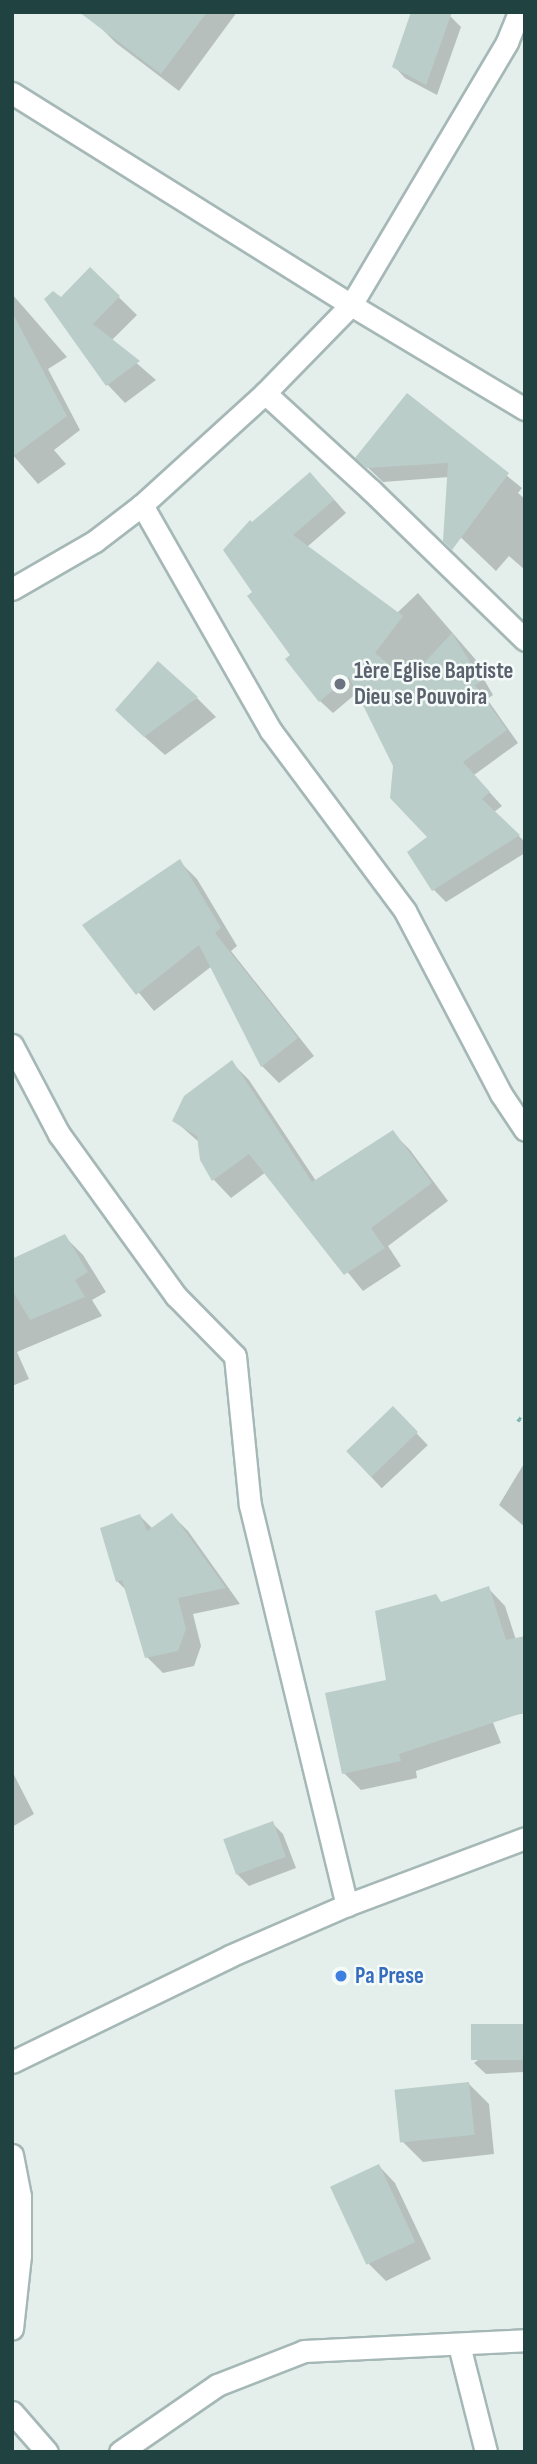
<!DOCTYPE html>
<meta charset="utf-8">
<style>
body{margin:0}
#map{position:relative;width:537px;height:2464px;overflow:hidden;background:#e4efec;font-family:"Sofia Sans Condensed",sans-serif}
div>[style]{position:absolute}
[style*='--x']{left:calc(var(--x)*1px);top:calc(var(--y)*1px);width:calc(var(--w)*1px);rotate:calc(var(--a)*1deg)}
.shadow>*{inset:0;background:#0003;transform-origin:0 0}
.building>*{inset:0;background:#bbcdc9;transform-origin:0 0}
.path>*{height:4.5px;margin-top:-2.25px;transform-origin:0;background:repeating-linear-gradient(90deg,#80b7b1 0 3.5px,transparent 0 8.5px)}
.roads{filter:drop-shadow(2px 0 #a5b8b6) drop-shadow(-2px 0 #a5b8b6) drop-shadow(0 2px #a5b8b6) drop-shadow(0 -2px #a5b8b6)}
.minor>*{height:21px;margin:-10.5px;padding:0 10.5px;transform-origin:10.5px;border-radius:10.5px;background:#fff}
.tertiary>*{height:21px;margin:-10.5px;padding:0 10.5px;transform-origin:10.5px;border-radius:10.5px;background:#fff}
.dots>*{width:19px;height:19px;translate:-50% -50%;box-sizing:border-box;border:4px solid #f5fbf9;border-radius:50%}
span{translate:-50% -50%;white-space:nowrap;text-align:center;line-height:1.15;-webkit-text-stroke:5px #f5fbf9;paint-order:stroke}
.worship-label{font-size:23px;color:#5b616d;font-weight:700}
.left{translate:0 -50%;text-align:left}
.shop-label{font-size:23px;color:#366cbe;font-weight:700}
.frame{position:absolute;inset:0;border:14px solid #204342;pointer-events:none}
</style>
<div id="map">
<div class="shadow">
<div style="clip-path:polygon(101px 12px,237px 12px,179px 91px,116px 43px,98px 25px)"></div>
<div style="clip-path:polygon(450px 16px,461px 27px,437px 95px,405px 78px,394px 66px)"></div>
<div style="clip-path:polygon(90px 269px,137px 315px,111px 341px,156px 380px,125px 403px,108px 385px,46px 299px,61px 300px)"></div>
<div style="clip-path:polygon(12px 294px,67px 357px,48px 369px,80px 430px,54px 450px,66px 464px,38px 484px,12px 454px)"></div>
<div style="clip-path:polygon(407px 395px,522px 488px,518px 493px,525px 499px,525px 570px,509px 556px,496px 571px,451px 528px,449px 477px,383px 482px,358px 458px)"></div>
<div style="clip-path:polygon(323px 487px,346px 513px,307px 547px,397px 613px,418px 593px,476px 660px,474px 662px,493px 695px,487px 699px,518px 743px,474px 775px,502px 806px,494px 812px,525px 842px,525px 853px,446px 902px,433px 889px,430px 837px,358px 692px,333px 713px,320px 701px,255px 593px,252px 524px)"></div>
<div style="clip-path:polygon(197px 698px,216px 717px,165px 755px,137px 730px)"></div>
<div style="clip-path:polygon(180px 862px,197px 879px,237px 946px,231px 951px,314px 1056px,279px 1083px,262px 1066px,212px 966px,154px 1011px,84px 926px)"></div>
<div style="clip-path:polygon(232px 1063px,249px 1080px,316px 1181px,393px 1133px,410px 1150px,448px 1201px,388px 1246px,401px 1266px,363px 1291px,266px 1172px,231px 1198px,214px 1180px,202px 1160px,200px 1143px,175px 1121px)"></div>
<div style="clip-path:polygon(64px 1236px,83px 1255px,106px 1292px,92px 1300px,102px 1316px,17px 1352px,29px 1379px,12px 1386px,12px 1259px)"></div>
<div style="left:393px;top:1408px;width:51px;height:63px;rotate:47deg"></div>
<div style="clip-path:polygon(525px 1462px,525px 1527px,499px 1505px)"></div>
<div style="clip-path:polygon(172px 1515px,188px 1531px,240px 1604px,193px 1614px,201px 1646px,194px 1666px,163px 1673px,147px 1657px,127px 1591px,117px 1581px,140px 1516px,153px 1529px)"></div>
<div style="clip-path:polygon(488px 1588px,505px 1606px,516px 1640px,525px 1637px,525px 1713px,492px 1720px,501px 1743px,416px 1771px,417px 1778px,361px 1790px,344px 1773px,388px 1682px,435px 1596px,442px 1603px)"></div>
<div style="clip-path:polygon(12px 1771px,34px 1814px,12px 1827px)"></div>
<div style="clip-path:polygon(272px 1823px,283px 1834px,296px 1868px,249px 1886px,238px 1875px,225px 1841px)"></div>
<div style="clip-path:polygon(525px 2026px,525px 2072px,486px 2074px,474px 2063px)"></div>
<div style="clip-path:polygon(469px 2084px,489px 2104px,494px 2154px,423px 2162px,403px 2142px)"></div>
<div style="clip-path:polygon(379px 2166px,395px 2183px,431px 2259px,386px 2281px,369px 2264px)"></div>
</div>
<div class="building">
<div style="clip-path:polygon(79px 12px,207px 12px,161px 74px)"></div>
<div style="clip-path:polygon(411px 12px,452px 12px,426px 85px,392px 67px)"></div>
<div style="clip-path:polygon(90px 267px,120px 296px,93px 324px,140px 361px,106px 386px,44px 299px,53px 291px,61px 297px)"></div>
<div style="clip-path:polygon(12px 312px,67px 416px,12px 457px)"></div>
<div style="clip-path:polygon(407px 393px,509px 473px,452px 550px,443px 541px,448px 463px,367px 468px,355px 458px)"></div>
<div style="clip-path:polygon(310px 472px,334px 500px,293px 535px,403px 616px,375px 653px,408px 680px,452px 633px,482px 681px,475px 685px,507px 730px,463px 762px,490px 792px,482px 799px,520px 835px,432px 891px,407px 852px,427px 837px,390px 798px,393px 766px,349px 677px,319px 702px,285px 659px,290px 655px,247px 596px,252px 592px,223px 550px,250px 520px,252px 522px)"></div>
<div style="clip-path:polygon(158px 661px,198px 697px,144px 737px,115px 710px)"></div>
<div style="clip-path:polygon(180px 859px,221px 928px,215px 933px,298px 1038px,261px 1067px,199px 945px,136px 995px,82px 925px)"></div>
<div style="clip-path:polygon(232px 1060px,312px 1182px,393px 1130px,432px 1183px,371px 1228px,385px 1248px,344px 1275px,249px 1154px,212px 1181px,200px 1160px,197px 1136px,172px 1121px,184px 1096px)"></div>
<div style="clip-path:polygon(65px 1234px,88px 1272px,75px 1280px,85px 1297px,30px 1320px,12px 1290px,12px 1259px)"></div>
<div style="left:393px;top:1406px;width:36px;height:65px;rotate:46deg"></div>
<div style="clip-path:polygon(172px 1513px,226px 1588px,178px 1598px,186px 1629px,178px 1651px,145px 1658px,122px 1580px,116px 1582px,100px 1528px,140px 1514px,147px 1531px)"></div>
<div style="clip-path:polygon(489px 1586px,506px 1640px,525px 1636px,525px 1712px,399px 1754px,401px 1761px,342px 1774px,325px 1693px,386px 1680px,375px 1611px,436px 1594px,441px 1602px)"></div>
<div style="left:273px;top:1821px;width:38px;height:53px;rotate:70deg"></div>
<div style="left:525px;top:2024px;width:36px;height:54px;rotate:90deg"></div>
<div style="left:469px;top:2082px;width:53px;height:75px;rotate:84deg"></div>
<div style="left:379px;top:2164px;width:86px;height:54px;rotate:65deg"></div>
</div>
<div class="path">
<div style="--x:518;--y:1418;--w:9;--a:36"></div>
</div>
<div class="roads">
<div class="minor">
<div style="--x:12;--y:93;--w:400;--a:32"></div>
<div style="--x:351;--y:305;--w:203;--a:30.9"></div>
<div style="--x:265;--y:393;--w:144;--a:42.5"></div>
<div style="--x:371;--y:490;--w:215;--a:44.2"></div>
<div style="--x:142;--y:505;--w:260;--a:60.3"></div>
<div style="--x:271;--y:731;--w:224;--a:53.3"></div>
<div style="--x:405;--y:911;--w:207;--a:62.3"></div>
<div style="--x:501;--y:1094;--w:43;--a:56.3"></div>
<div style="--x:12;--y:589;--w:96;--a:-30"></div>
<div style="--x:95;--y:541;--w:59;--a:-37.5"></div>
<div style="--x:142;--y:505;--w:166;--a:-42.3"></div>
<div style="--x:265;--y:393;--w:123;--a:-45.7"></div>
<div style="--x:351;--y:305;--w:306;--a:-59.3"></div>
<div style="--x:507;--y:42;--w:32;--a:-68"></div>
<div style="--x:12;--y:1045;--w:101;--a:62.2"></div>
<div style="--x:59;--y:1134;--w:200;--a:54.2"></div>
<div style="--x:176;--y:1296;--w:84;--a:45.5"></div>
<div style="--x:235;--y:1356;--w:150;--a:84.3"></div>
<div style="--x:250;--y:1505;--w:412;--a:76.4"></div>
<div style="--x:12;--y:2062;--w:242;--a:-25.9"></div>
<div style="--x:230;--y:1956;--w:128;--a:-23.6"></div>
<div style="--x:347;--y:1905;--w:190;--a:-20.6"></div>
<div style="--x:459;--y:2345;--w:110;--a:75.8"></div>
<div style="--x:120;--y:2452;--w:118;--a:-34.6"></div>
<div style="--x:217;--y:2385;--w:93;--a:-21.3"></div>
<div style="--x:304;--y:2351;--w:221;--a:-2.8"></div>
</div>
<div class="tertiary">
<div style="--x:12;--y:2155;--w:42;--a:79"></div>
<div style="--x:20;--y:2196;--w:59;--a:90"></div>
<div style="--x:20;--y:2255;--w:74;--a:96.2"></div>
<div style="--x:12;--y:2412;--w:53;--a:48.8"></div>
</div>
</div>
<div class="dots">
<div style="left:340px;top:684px;background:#6b7280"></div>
<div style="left:341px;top:1976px;background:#3f7fe0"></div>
</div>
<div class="worship-label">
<span class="left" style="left:354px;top:684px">1ère Eglise Baptiste<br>Dieu se Pouvoira</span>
</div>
<div class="shop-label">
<span class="left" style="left:355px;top:1976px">Pa Prese</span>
</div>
<div class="frame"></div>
</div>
